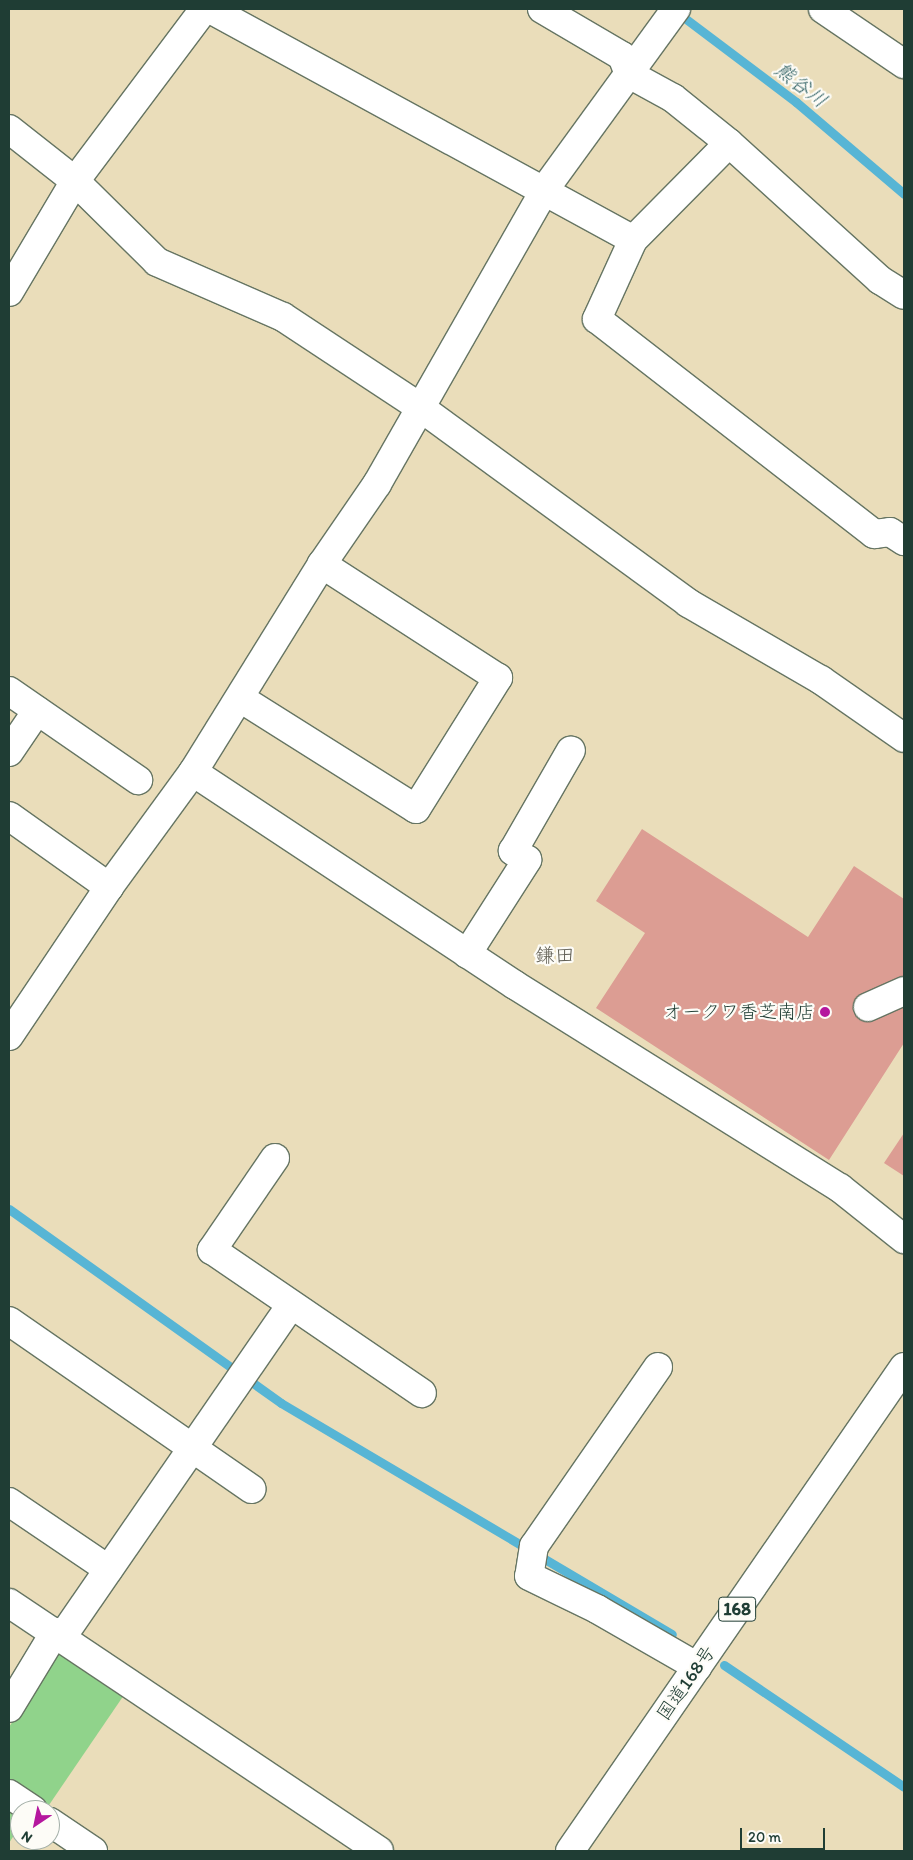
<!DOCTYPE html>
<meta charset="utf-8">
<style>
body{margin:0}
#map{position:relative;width:913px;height:1860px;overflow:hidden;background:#eaddba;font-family:Itim,"Klee One",sans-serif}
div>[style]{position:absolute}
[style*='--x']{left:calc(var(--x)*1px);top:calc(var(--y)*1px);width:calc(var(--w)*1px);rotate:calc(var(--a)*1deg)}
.green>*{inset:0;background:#90d38b}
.stream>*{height:9px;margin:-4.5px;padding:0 4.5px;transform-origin:4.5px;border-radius:4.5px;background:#57b5d5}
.building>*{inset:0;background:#dc9d93}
.roads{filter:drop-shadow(1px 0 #667563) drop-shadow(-1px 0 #667563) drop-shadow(0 1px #667563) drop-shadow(0 -1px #667563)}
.minor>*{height:28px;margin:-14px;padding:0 14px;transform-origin:14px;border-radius:14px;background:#fff}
.highway>*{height:28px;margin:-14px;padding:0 14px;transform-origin:14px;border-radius:14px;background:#fff}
.dots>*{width:14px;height:14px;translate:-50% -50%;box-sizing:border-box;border:2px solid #fdfcf7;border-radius:50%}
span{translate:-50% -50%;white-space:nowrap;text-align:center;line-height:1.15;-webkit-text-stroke:4.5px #fdfcf7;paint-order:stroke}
.shield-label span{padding:1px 4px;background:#fdfcf7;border:1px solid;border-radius:4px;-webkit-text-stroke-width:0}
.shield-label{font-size:18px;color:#1f3d34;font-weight:700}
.poi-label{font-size:19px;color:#1f3d34}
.right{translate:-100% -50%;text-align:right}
.street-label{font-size:19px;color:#1f3d34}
.water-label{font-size:20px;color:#306164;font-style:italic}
.neighbourhood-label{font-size:20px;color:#615f55}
.frame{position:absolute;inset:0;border:10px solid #1f3d34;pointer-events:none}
.north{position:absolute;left:10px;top:1800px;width:50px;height:50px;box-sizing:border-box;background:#fdfcf7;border:1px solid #a4b0a9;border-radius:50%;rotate:214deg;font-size:14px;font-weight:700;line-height:20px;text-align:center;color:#1f3d34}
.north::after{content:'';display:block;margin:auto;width:18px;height:22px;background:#b5179e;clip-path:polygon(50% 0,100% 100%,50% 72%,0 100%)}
.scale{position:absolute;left:740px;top:1828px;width:85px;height:22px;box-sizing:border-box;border:2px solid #1f3d34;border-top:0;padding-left:6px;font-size:15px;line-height:18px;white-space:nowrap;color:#1f3d34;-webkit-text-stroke:4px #fdfcf7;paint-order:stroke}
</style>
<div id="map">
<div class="green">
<div style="clip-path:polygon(59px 1651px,124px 1695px,49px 1805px,9px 1779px,9px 1727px)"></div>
<div style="clip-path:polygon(9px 1801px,20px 1810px,20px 1826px,9px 1843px)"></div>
</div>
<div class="stream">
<div style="--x:678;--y:13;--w:148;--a:37"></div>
<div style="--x:796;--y:102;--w:142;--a:40.4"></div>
<div style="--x:9;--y:1209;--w:334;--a:35.5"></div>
<div style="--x:281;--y:1403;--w:454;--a:30.6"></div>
<div style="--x:724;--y:1665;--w:217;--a:34.1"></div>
</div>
<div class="building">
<div style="clip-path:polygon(642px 829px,808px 937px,854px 866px,904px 899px,904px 1043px,829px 1160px,596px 1008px,645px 933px,596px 901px)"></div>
<div style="clip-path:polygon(904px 1133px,904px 1176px,884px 1163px)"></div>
</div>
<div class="roads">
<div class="minor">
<div style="--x:210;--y:9;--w:482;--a:28.6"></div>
<div style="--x:633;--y:240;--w:136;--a:-45.3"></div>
<div style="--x:542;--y:9;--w:93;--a:30.4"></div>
<div style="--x:622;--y:56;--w:19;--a:69"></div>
<div style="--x:629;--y:74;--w:50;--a:28.6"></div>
<div style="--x:673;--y:98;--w:72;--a:38.8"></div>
<div style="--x:729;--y:143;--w:204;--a:42.2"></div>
<div style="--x:880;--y:280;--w:28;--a:32"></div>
<div style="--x:823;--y:9;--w:98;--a:34.2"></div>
<div style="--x:9;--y:129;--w:84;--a:38.2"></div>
<div style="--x:75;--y:181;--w:115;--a:44.6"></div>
<div style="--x:157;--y:262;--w:137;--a:23.6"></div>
<div style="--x:283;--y:317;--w:165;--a:33.4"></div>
<div style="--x:421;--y:408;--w:331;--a:36.1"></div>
<div style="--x:688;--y:603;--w:154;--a:30.1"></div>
<div style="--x:821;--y:680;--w:101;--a:34.9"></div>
<div style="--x:633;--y:240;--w:87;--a:114.5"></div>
<div style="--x:597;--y:319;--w:351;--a:37.8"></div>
<div style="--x:874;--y:534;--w:16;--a:-7"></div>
<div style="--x:890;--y:532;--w:17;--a:33"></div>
<div style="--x:9;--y:292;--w:129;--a:-59.3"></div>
<div style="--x:75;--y:181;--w:215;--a:-53.1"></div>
<div style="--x:9;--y:691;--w:157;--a:34.6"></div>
<div style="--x:240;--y:698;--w:208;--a:32.2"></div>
<div style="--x:416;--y:809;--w:155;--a:-58"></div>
<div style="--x:498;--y:678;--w:210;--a:-147.1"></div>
<div style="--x:9;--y:752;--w:50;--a:-55.7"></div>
<div style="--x:193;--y:772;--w:386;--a:33.5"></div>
<div style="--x:515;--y:985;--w:383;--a:32"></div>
<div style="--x:840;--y:1188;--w:82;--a:38.6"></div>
<div style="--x:9;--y:816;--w:123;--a:35.4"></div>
<div style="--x:467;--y:954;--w:112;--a:-57.4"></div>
<div style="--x:527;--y:860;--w:17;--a:-147"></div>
<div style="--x:513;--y:851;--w:116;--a:-60.1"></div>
<div style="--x:868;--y:1007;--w:39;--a:-24"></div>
<div style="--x:9;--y:1036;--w:179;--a:-56.1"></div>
<div style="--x:109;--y:887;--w:142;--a:-53.9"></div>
<div style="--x:193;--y:772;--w:245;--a:-58.2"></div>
<div style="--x:322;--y:564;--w:97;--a:-55.5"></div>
<div style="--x:377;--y:484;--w:339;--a:-60.3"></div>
<div style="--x:545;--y:189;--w:223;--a:-54"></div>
<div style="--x:275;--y:1158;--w:112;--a:124.4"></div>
<div style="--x:212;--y:1250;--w:254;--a:34.3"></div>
<div style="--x:9;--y:1321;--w:295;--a:34.7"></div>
<div style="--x:658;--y:1367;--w:218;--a:124.7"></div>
<div style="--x:534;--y:1546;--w:30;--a:99"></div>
<div style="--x:529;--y:1576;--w:76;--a:25.9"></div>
<div style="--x:597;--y:1609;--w:116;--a:29.9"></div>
<div style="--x:9;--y:1502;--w:120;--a:34.1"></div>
<div style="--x:9;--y:1603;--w:445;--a:33.8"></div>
<div style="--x:62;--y:1637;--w:403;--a:-55.4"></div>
<div style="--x:9;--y:1708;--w:89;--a:-58.8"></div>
<div style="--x:9;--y:1794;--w:29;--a:34"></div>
<div style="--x:50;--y:1822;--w:52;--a:34"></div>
</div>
<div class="highway">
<div style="--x:570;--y:1851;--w:588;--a:-55.39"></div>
</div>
</div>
<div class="dots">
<div style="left:825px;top:1012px;background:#b5179e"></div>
</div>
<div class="shield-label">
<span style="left:737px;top:1609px">168</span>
</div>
<div class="poi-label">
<span class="right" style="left:815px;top:1012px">オークワ香芝南店</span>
</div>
<div class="street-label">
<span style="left:686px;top:1683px;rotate:-55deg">国道168号</span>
</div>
<div class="water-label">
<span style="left:801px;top:85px;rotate:38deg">熊谷川</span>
</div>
<div class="neighbourhood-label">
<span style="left:555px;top:955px">鎌田</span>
</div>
<div class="frame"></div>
<div class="north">N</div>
<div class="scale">20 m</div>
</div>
